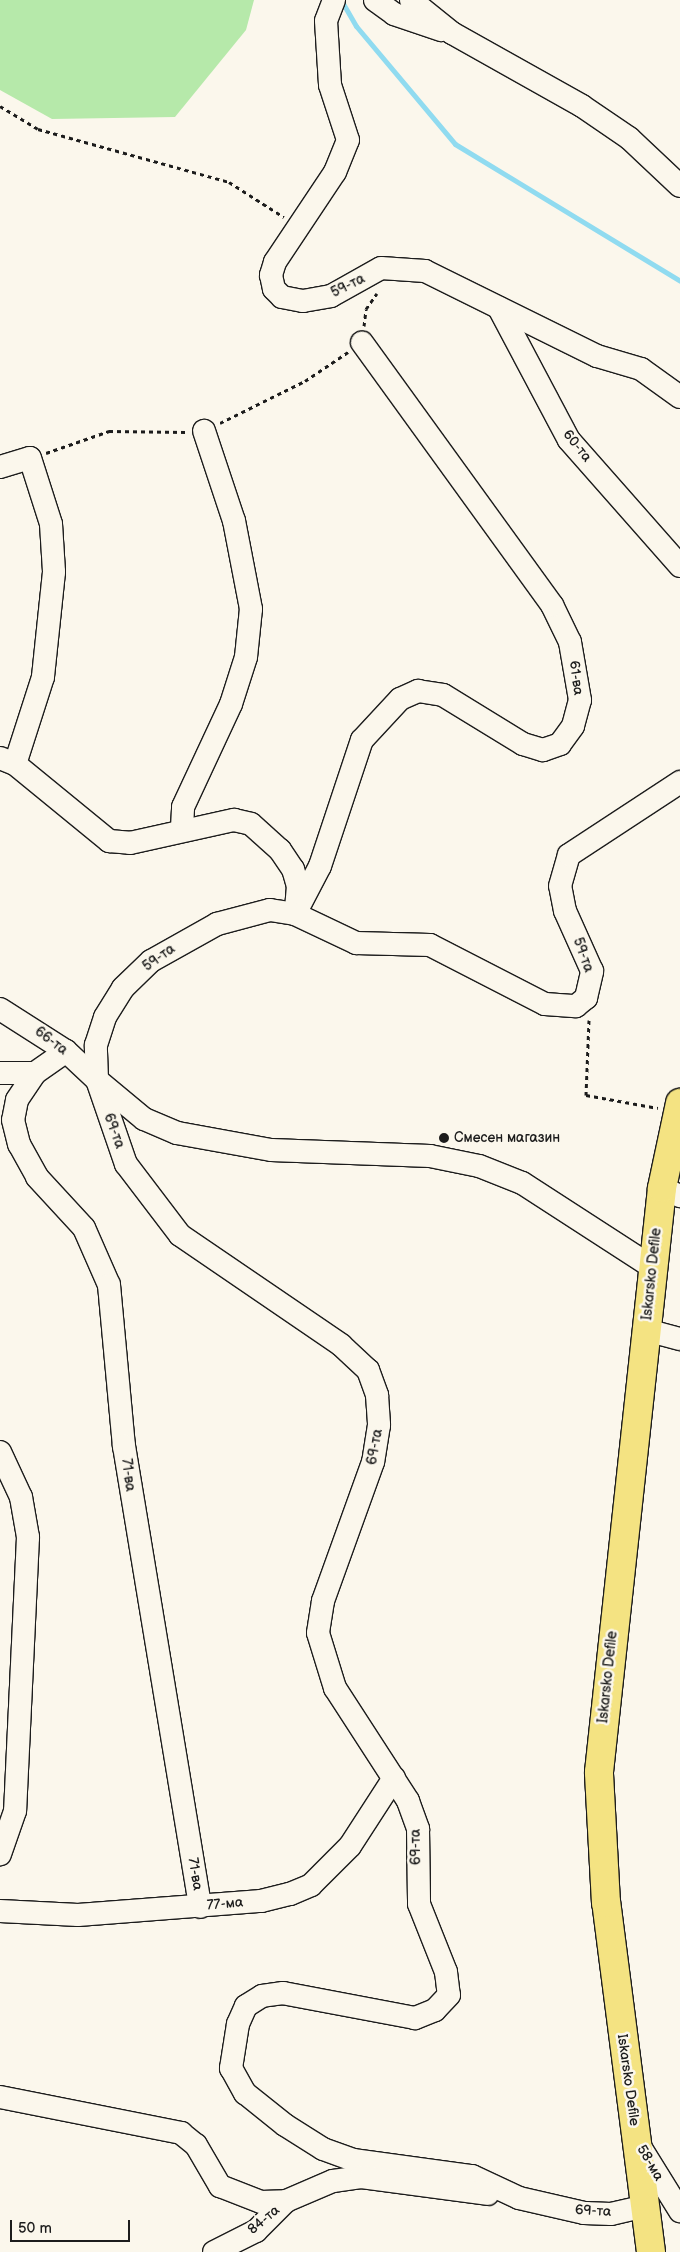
<!DOCTYPE html>
<meta charset="utf-8">
<style>
body{margin:0}
#map{position:relative;width:680px;height:2252px;overflow:hidden;background:#fbf7ec;font-family:"Balsamiq Sans",sans-serif}
div>[style]{position:absolute}
[style*='--x']{left:calc(var(--x)*1px);top:calc(var(--y)*1px);width:calc(var(--w)*1px);rotate:calc(var(--a)*1deg)}
.green>*{inset:0;background:#b6e9aa}
.stream>*{height:5px;margin:-2.5px;padding:0 2.5px;transform-origin:2.5px;border-radius:2.5px;background:#90dbf0}
.path>*{height:3px;margin-top:-1.5px;transform-origin:0;background:repeating-linear-gradient(90deg,#1c1c1c 0 4px,transparent 0 8px)}
.roads{filter:drop-shadow(1px 0 #1c1c1c) drop-shadow(-1px 0 #1c1c1c) drop-shadow(0 1px #1c1c1c) drop-shadow(0 -1px #1c1c1c)}
.minor>*{height:22px;margin:-11px;padding:0 11px;transform-origin:11px;border-radius:11px;background:#fbf7ec}
.major>*{height:28px;margin:-14px;padding:0 14px;transform-origin:14px;border-radius:14px;background:#f4e382}
.dots>*{width:14px;height:14px;translate:-50% -50%;box-sizing:border-box;border:2px solid #fbf7ec;border-radius:50%}
span{translate:-50% -50%;white-space:nowrap;text-align:center;line-height:1.15;-webkit-text-stroke:5px #fbf7ec;paint-order:stroke}
.street-label{font-size:14px;color:#1c1c1c}
.poi-label{font-size:14px;color:#1c1c1c}
.left{translate:0 -50%;text-align:left}
.scale{position:absolute;left:10px;top:2220px;width:120px;height:22px;box-sizing:border-box;border:2px solid #1c1c1c;border-top:0;padding-left:6px;font-size:15px;line-height:18px;white-space:nowrap;color:#1c1c1c;-webkit-text-stroke:4px #fbf7ec;paint-order:stroke}
</style>
<div id="map">
<div class="green">
<div style="clip-path:polygon(0 0,254px 0,246px 30px,175px 117px,52px 119px,0 90px)"></div>
</div>
<div class="stream">
<div style="--x:341;--y:0;--w:30;--a:60"></div>
<div style="--x:356;--y:26;--w:154;--a:50"></div>
<div style="--x:455;--y:144;--w:263;--a:31.3"></div>
</div>
<div class="path">
<div style="--x:0;--y:106;--w:44;--a:31.2"></div>
<div style="--x:38;--y:129;--w:198;--a:15.5"></div>
<div style="--x:229;--y:182;--w:65;--a:32.5"></div>
<div style="--x:364;--y:326;--w:17;--a:-83"></div>
<div style="--x:366;--y:309;--w:19;--a:-55"></div>
<div style="--x:220;--y:423;--w:95;--a:-26.3"></div>
<div style="--x:305;--y:381;--w:52;--a:-34"></div>
<div style="--x:46;--y:453;--w:67;--a:-19.2"></div>
<div style="--x:109;--y:431;--w:77;--a:0.7"></div>
<div style="--x:589;--y:1020;--w:75;--a:92.3"></div>
<div style="--x:586;--y:1095;--w:73;--a:10.2"></div>
</div>
<div class="roads">
<div class="minor">
<div style="--x:334;--y:0;--w:22;--a:111"></div>
<div style="--x:326;--y:21;--w:64;--a:86.4"></div>
<div style="--x:330;--y:85;--w:58;--a:71.9"></div>
<div style="--x:348;--y:140;--w:35;--a:112"></div>
<div style="--x:335;--y:172;--w:108;--a:123.7"></div>
<div style="--x:275;--y:262;--w:14;--a:107"></div>
<div style="--x:271;--y:275;--w:14;--a:78"></div>
<div style="--x:274;--y:289;--w:11;--a:45"></div>
<div style="--x:282;--y:297;--w:21;--a:11"></div>
<div style="--x:303;--y:301;--w:28;--a:-10"></div>
<div style="--x:331;--y:296;--w:57;--a:-29.2"></div>
<div style="--x:381;--y:268;--w:44;--a:3.9"></div>
<div style="--x:425;--y:271;--w:192;--a:26.3"></div>
<div style="--x:597;--y:356;--w:46;--a:16.5"></div>
<div style="--x:641;--y:369;--w:48;--a:35.7"></div>
<div style="--x:375;--y:0;--w:24;--a:36"></div>
<div style="--x:394;--y:14;--w:50;--a:18.8"></div>
<div style="--x:411;--y:0;--w:53;--a:38.8"></div>
<div style="--x:452;--y:33;--w:149;--a:29.3"></div>
<div style="--x:582;--y:106;--w:57;--a:34.2"></div>
<div style="--x:629;--y:138;--w:70;--a:43.3"></div>
<div style="--x:499;--y:308;--w:149;--a:62.1"></div>
<div style="--x:569;--y:440;--w:168;--a:48.6"></div>
<div style="--x:0;--y:467;--w:31;--a:-17"></div>
<div style="--x:30;--y:458;--w:69;--a:72.3"></div>
<div style="--x:51;--y:524;--w:48;--a:86.4"></div>
<div style="--x:54;--y:572;--w:106;--a:96"></div>
<div style="--x:43;--y:677;--w:91;--a:107.8"></div>
<div style="--x:0;--y:758;--w:16;--a:22"></div>
<div style="--x:15;--y:764;--w:122;--a:39.3"></div>
<div style="--x:109;--y:841;--w:21;--a:5"></div>
<div style="--x:130;--y:843;--w:107;--a:-12.5"></div>
<div style="--x:234;--y:820;--w:17;--a:13"></div>
<div style="--x:251;--y:824;--w:39;--a:42"></div>
<div style="--x:280;--y:850;--w:23;--a:56"></div>
<div style="--x:293;--y:869;--w:18;--a:74"></div>
<div style="--x:298;--y:886;--w:22;--a:95"></div>
<div style="--x:182;--y:828;--w:21;--a:-87"></div>
<div style="--x:183;--y:807;--w:114;--a:-65"></div>
<div style="--x:231;--y:704;--w:49;--a:-72.3"></div>
<div style="--x:246;--y:657;--w:48;--a:-84.1"></div>
<div style="--x:251;--y:609;--w:90;--a:-100.9"></div>
<div style="--x:234;--y:521;--w:95;--a:-108.4"></div>
<div style="--x:295;--y:914;--w:54;--a:-62.5"></div>
<div style="--x:320;--y:866;--w:133;--a:-71.6"></div>
<div style="--x:362;--y:740;--w:56;--a:-47.2"></div>
<div style="--x:400;--y:699;--w:20;--a:-24"></div>
<div style="--x:418;--y:691;--w:25;--a:9"></div>
<div style="--x:443;--y:695;--w:94;--a:31.5"></div>
<div style="--x:523;--y:744;--w:21;--a:17"></div>
<div style="--x:543;--y:750;--w:18;--a:-19"></div>
<div style="--x:560;--y:744;--w:22;--a:-54"></div>
<div style="--x:573;--y:726;--w:27;--a:-75"></div>
<div style="--x:580;--y:700;--w:59;--a:-99.8"></div>
<div style="--x:570;--y:642;--w:41;--a:-115.9"></div>
<div style="--x:552;--y:605;--w:324;--a:-125.9"></div>
<div style="--x:0;--y:1009;--w:78;--a:32.5"></div>
<div style="--x:66;--y:1051;--w:42;--a:43.1"></div>
<div style="--x:97;--y:1080;--w:89;--a:71"></div>
<div style="--x:126;--y:1164;--w:89;--a:52.7"></div>
<div style="--x:180;--y:1235;--w:195;--a:34.3"></div>
<div style="--x:341;--y:1345;--w:37;--a:43"></div>
<div style="--x:368;--y:1370;--w:27;--a:70"></div>
<div style="--x:377;--y:1395;--w:30;--a:86"></div>
<div style="--x:379;--y:1425;--w:37;--a:99"></div>
<div style="--x:373;--y:1462;--w:148;--a:109.8"></div>
<div style="--x:323;--y:1601;--w:32;--a:99"></div>
<div style="--x:318;--y:1633;--w:58;--a:72.8"></div>
<div style="--x:335;--y:1688;--w:135;--a:57.1"></div>
<div style="--x:408;--y:1801;--w:30;--a:70"></div>
<div style="--x:418;--y:1829;--w:75;--a:89.2"></div>
<div style="--x:419;--y:1904;--w:73;--a:68.3"></div>
<div style="--x:446;--y:1972;--w:23;--a:83"></div>
<div style="--x:449;--y:1995;--w:21;--a:133"></div>
<div style="--x:435;--y:2010;--w:22;--a:158"></div>
<div style="--x:415;--y:2018;--w:134;--a:-169.3"></div>
<div style="--x:283;--y:1993;--w:21;--a:172"></div>
<div style="--x:262;--y:1996;--w:19;--a:148"></div>
<div style="--x:246;--y:2006;--w:20;--a:114"></div>
<div style="--x:238;--y:2024;--w:45;--a:99"></div>
<div style="--x:231;--y:2068;--w:29;--a:61"></div>
<div style="--x:245;--y:2093;--w:51;--a:38.7"></div>
<div style="--x:285;--y:2125;--w:45;--a:32.3"></div>
<div style="--x:323;--y:2149;--w:32;--a:20"></div>
<div style="--x:353;--y:2160;--w:120;--a:7.7"></div>
<div style="--x:472;--y:2176;--w:52;--a:25.1"></div>
<div style="--x:519;--y:2198;--w:67;--a:13"></div>
<div style="--x:584;--y:2213;--w:27;--a:2"></div>
<div style="--x:611;--y:2214;--w:35;--a:-13"></div>
<div style="--x:0;--y:1073;--w:35;--a:0"></div>
<div style="--x:35;--y:1073;--w:38;--a:-35"></div>
<div style="--x:35;--y:1073;--w:32;--a:124"></div>
<div style="--x:17;--y:1100;--w:20;--a:101"></div>
<div style="--x:13;--y:1120;--w:25;--a:76"></div>
<div style="--x:19;--y:1144;--w:38;--a:61"></div>
<div style="--x:37;--y:1177;--w:69;--a:47.3"></div>
<div style="--x:84;--y:1228;--w:62;--a:66.3"></div>
<div style="--x:109;--y:1285;--w:162;--a:84.7"></div>
<div style="--x:124;--y:1446;--w:467;--a:80.6"></div>
<div style="--x:662;--y:1188;--w:20;--a:24"></div>
<div style="--x:652;--y:1267;--w:155;--a:-147.1"></div>
<div style="--x:522;--y:1183;--w:46;--a:-158.4"></div>
<div style="--x:479;--y:1166;--w:50;--a:-168.5"></div>
<div style="--x:430;--y:1156;--w:159;--a:-177.8"></div>
<div style="--x:271;--y:1150;--w:96;--a:-169.7"></div>
<div style="--x:177;--y:1133;--w:36;--a:-157"></div>
<div style="--x:144;--y:1119;--w:61;--a:-140.3"></div>
<div style="--x:97;--y:1080;--w:35;--a:-92"></div>
<div style="--x:96;--y:1045;--w:29;--a:-72"></div>
<div style="--x:105;--y:1017;--w:34;--a:-58"></div>
<div style="--x:123;--y:988;--w:39;--a:-44"></div>
<div style="--x:151;--y:961;--w:76;--a:-29.3"></div>
<div style="--x:217;--y:924;--w:55;--a:-14.8"></div>
<div style="--x:270;--y:910;--w:25;--a:9"></div>
<div style="--x:295;--y:914;--w:68;--a:25.4"></div>
<div style="--x:356;--y:943;--w:74;--a:1.5"></div>
<div style="--x:430;--y:945;--w:129;--a:27.2"></div>
<div style="--x:545;--y:1004;--w:31;--a:4"></div>
<div style="--x:576;--y:1006;--w:13;--a:-39"></div>
<div style="--x:586;--y:998;--w:28;--a:-77"></div>
<div style="--x:592;--y:971;--w:66;--a:-114.2"></div>
<div style="--x:565;--y:911;--w:25;--a:-101"></div>
<div style="--x:560;--y:886;--w:32;--a:-74"></div>
<div style="--x:569;--y:855;--w:133;--a:-33.3"></div>
<div style="--x:646;--y:1330;--w:35;--a:15"></div>
<div style="--x:0;--y:1452;--w:50;--a:65"></div>
<div style="--x:21;--y:1497;--w:41;--a:80.1"></div>
<div style="--x:28;--y:1537;--w:274;--a:92.7"></div>
<div style="--x:15;--y:1811;--w:46;--a:109.2"></div>
<div style="--x:0;--y:1911;--w:78;--a:2.9"></div>
<div style="--x:78;--y:1915;--w:184;--a:-4.4"></div>
<div style="--x:261;--y:1901;--w:30;--a:-14"></div>
<div style="--x:290;--y:1894;--w:23;--a:-23"></div>
<div style="--x:311;--y:1885;--w:55;--a:-45"></div>
<div style="--x:350;--y:1846;--w:81;--a:-57.1"></div>
<div style="--x:0;--y:2097;--w:185;--a:11.2"></div>
<div style="--x:181;--y:2133;--w:19;--a:39"></div>
<div style="--x:196;--y:2145;--w:48;--a:59.7"></div>
<div style="--x:220;--y:2186;--w:44;--a:21.3"></div>
<div style="--x:261;--y:2202;--w:25;--a:-2"></div>
<div style="--x:286;--y:2201;--w:51;--a:-23.1"></div>
<div style="--x:333;--y:2181;--w:28;--a:-8"></div>
<div style="--x:361;--y:2177;--w:128;--a:7.6"></div>
<div style="--x:639;--y:2145;--w:78;--a:58.2"></div>
<div style="--x:214;--y:2252;--w:47;--a:-26.6"></div>
<div style="--x:256;--y:2231;--w:42;--a:-45"></div>
</div>
<div class="major">
<div style="--x:651;--y:2252;--w:352;--a:-97.3"></div>
<div style="--x:606;--y:1903;--w:131;--a:-93.1"></div>
<div style="--x:599;--y:1772;--w:587;--a:-83.84"></div>
<div style="--x:662;--y:1188;--w:87;--a:-78"></div>
</div>
</div>
<div class="dots">
<div style="left:444px;top:1138px;background:#1c1c1c"></div>
</div>
<div class="street-label">
<span style="left:348px;top:286px;rotate:-27deg">59-та</span>
<span style="left:577px;top:446px;rotate:51deg">60-та</span>
<span style="left:576px;top:678px;rotate:82deg">61-ва</span>
<span style="left:583px;top:955px;rotate:70deg">59-та</span>
<span style="left:159px;top:958px;rotate:-36deg">59-та</span>
<span style="left:51px;top:1041px;rotate:37deg">66-та</span>
<span style="left:114px;top:1131px;rotate:70deg">69-та</span>
<span style="left:652px;top:1274px;rotate:-84deg">Iskarsko Defile</span>
<span style="left:375px;top:1447px;rotate:-80deg">69-та</span>
<span style="left:128px;top:1475px;rotate:82deg">71-ва</span>
<span style="left:608px;top:1677px;rotate:-84deg">Iskarsko Defile</span>
<span style="left:416px;top:1847px;rotate:-91deg">69-та</span>
<span style="left:195px;top:1874px;rotate:81deg">71-ва</span>
<span style="left:225px;top:1904px;rotate:-5deg">77-ма</span>
<span style="left:628px;top:2080px;rotate:82deg">Iskarsko Defile</span>
<span style="left:650px;top:2163px;rotate:60deg">58-ма</span>
<span style="left:593px;top:2211px;rotate:3deg">69-та</span>
<span style="left:264px;top:2220px;rotate:-40deg">84-та</span>
</div>
<div class="poi-label">
<span class="left" style="left:454px;top:1138px">Смесен магазин</span>
</div>
<div class="scale">50 m</div>
</div>
